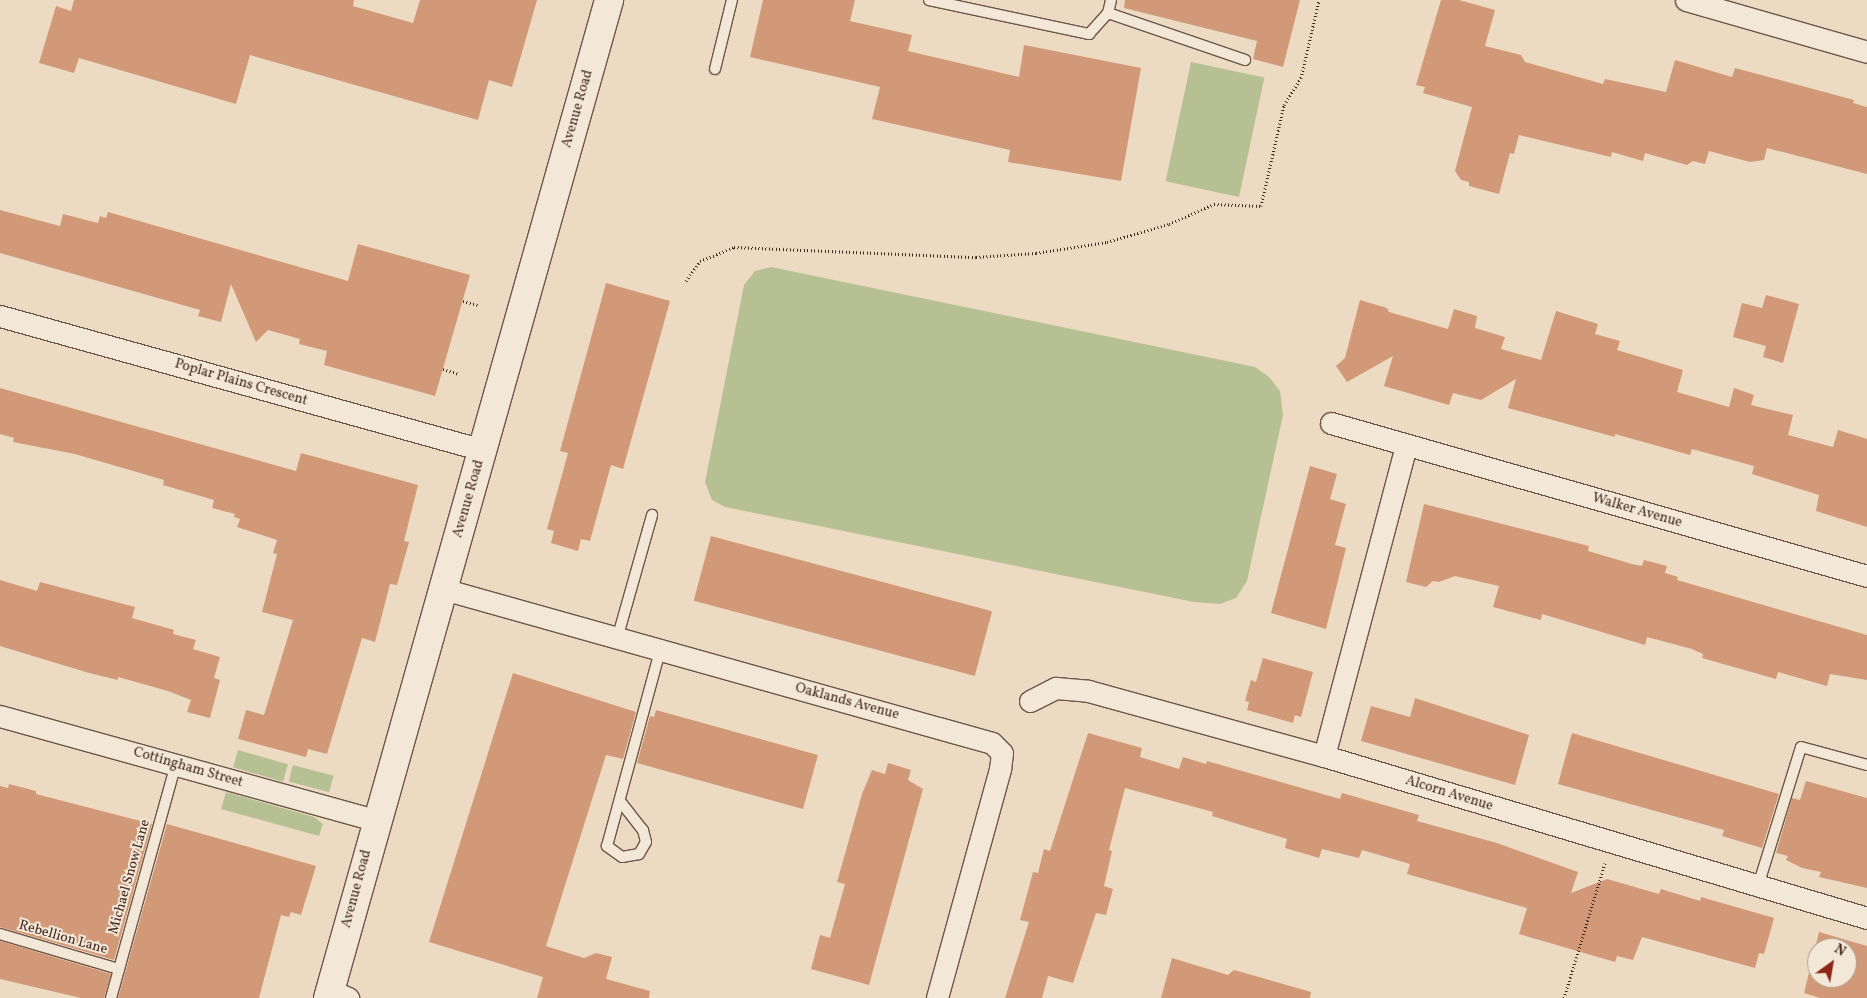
<!DOCTYPE html>
<style>
body{margin:0}
#map{position:relative;width:1867px;height:998px;overflow:hidden;background:#ecdbc2;font-family:Vollkorn,serif}
div>[style]{position:absolute}
[style*='--x']{left:calc(var(--x)*1px);top:calc(var(--y)*1px);width:calc(var(--w)*1px);rotate:calc(var(--a)*1deg)}
.green>*{inset:0;background:#b7c093;transform-origin:0 0}
.building>*{inset:0;background:#d29979;transform-origin:0 0}
.path>*{height:3px;margin-top:-1.5px;transform-origin:0;background:repeating-linear-gradient(90deg,#432a21 0 1px,transparent 0 3.5px)}
.roads{filter:drop-shadow(1px 0 #6d5649) drop-shadow(-1px 0 #6d5649) drop-shadow(0 1px #6d5649) drop-shadow(0 -1px #6d5649)}
.lane>*{height:10px;margin:-5px;padding:0 5px;transform-origin:5px;border-radius:5px;background:#f3e8d7}
.street>*{height:21px;margin:-10.5px;padding:0 10.5px;transform-origin:10.5px;border-radius:10.5px;background:#f3e8d7}
.secondary>*{height:28px;margin:-14px;padding:0 14px;transform-origin:14px;border-radius:14px;background:#f3e8d7}
span{translate:-50% -50%;white-space:nowrap;text-align:center;line-height:1.15;-webkit-text-stroke:4px #f3e8d7;paint-order:stroke}
.street-label{font-size:14px;color:#432a21}
.north{position:absolute;left:1807px;top:938px;width:50px;height:50px;box-sizing:border-box;background:#f3e8d7;border:1px solid #ad9c8e;border-radius:50%;rotate:32deg;font-size:14px;font-weight:700;line-height:20px;text-align:center;color:#432a21}
.north::after{content:'';display:block;margin:auto;width:18px;height:22px;background:#8f2418;clip-path:polygon(50% 0,100% 100%,50% 72%,0 100%)}
</style>
<div id="map">
<div class="green">
<div style="left:1191px;top:62px;width:75px;height:122px;rotate:12deg"></div>
<div style="clip-path:polygon(771px 267px,1255px 367px,1269px 377px,1280px 391px,1283px 415px,1247px 581px,1236px 598px,1220px 604px,1194px 602px,725px 507px,712px 500px,705px 482px,744px 285px,755px 271px)"></div>
<div style="left:238px;top:750px;width:52px;height:18px;rotate:16deg"></div>
<div style="left:293px;top:765px;width:42px;height:17px;rotate:15deg"></div>
<div style="clip-path:polygon(226px 792px,314px 817px,323px 824px,319px 836px,221px 809px)"></div>
</div>
<div class="building">
<div style="clip-path:polygon(74px 0,354px 0,353px 6px,413px 23px,420px 0,537px 0,512px 87px,489px 80px,478px 120px,250px 55px,236px 104px,79px 58px,74px 73px,39px 63px,56px 6px,71px 11px)"></div>
<div style="clip-path:polygon(763px 0,855px 0,850px 21px,912px 35px,908px 51px,1019px 77px,1024px 45px,1141px 68px,1121px 181px,1008px 162px,1010px 150px,872px 119px,880px 87px,750px 57px)"></div>
<div style="clip-path:polygon(1125px 0,1300px 0,1283px 67px,1253px 59px,1257px 41px,1124px 8px)"></div>
<div style="clip-path:polygon(1441px 0,1459px 0,1495px 10px,1485px 46px,1521px 55px,1525px 62px,1603px 84px,1605px 79px,1666px 92px,1675px 60px,1732px 77px,1735px 68px,1854px 100px,1853px 103px,1867px 107px,1867px 174px,1767px 148px,1764px 160px,1750px 162px,1709px 151px,1705px 164px,1693px 161px,1687px 165px,1645px 153px,1643px 161px,1612px 152px,1611px 157px,1519px 135px,1514px 154px,1510px 153px,1499px 194px,1469px 186px,1469px 182px,1461px 180px,1455px 171px,1472px 107px,1423px 93px,1425px 87px,1416px 85px)"></div>
<div style="clip-path:polygon(0 210px,60px 226px,63px 214px,98px 223px,100px 216px,106px 218px,108px 212px,348px 281px,358px 244px,470px 275px,435px 396px,324px 365px,327px 351px,299px 344px,300px 339px,268px 330px,256px 342px,231px 284px,221px 322px,198px 316px,200px 310px,0 253px)"></div>
<div style="clip-path:polygon(606px 283px,670px 301px,623px 469px,611px 465px,590px 541px,581px 539px,578px 551px,551px 543px,554px 531px,547px 529px,568px 453px,560px 451px)"></div>
<div style="clip-path:polygon(1766px 295px,1799px 304px,1783px 363px,1763px 357px,1766px 346px,1733px 337px,1742px 303px,1762px 308px)"></div>
<div style="clip-path:polygon(1360px 300px,1387px 308px,1389px 312px,1448px 329px,1454px 309px,1477px 316px,1475px 328px,1505px 337px,1501px 349px,1541px 360px,1556px 311px,1598px 324px,1595px 334px,1620px 341px,1617px 350px,1683px 370px,1677px 392px,1729px 407px,1734px 388px,1754px 395px,1751px 405px,1793px 415px,1788px 435px,1833px 447px,1838px 430px,1867px 439px,1867px 527px,1816px 511px,1819px 495px,1752px 474px,1754px 466px,1692px 449px,1690px 455px,1615px 434px,1615px 437px,1508px 408px,1516px 379px,1481px 400px,1453px 393px,1449px 405px,1384px 386px,1393px 356px,1347px 382px,1336px 366px,1345px 358px)"></div>
<div style="clip-path:polygon(0 388px,296px 471px,301px 453px,418px 485px,404px 541px,409px 542px,397px 585px,390px 584px,375px 642px,362px 638px,327px 754px,308px 749px,306px 757px,238px 739px,246px 710px,264px 715px,293px 620px,262px 612px,277px 554px,273px 553px,277px 540px,237px 527px,240px 519px,234px 517px,235px 514px,212px 508px,214px 500px,163px 485px,164px 480px,75px 454px,13px 442px,14px 438px,0 434px)"></div>
<div style="clip-path:polygon(1310px 466px,1337px 474px,1330px 499px,1346px 504px,1335px 545px,1346px 548px,1326px 629px,1271px 613px)"></div>
<div style="clip-path:polygon(1424px 504px,1589px 546px,1588px 551px,1632px 564px,1642px 566px,1644px 560px,1667px 566px,1665px 573px,1678px 577px,1677px 580px,1867px 635px,1867px 680px,1830px 674px,1827px 686px,1778px 672px,1776px 679px,1702px 658px,1703px 654px,1692px 649px,1647px 637px,1645px 645px,1542px 614px,1541px 620px,1493px 607px,1499px 586px,1455px 576px,1439px 582px,1433px 581px,1426px 587px,1406px 582px)"></div>
<div style="left:711px;top:536px;width:291px;height:67px;rotate:15deg"></div>
<div style="clip-path:polygon(0 580px,37px 591px,40px 582px,135px 607px,132px 618px,174px 630px,173px 634px,196px 640px,193px 649px,220px 657px,214px 678px,220px 680px,210px 718px,187px 712px,191px 700px,168px 691px,118px 677px,118px 680px,89px 673px,0 646px)"></div>
<div style="clip-path:polygon(1263px 658px,1313px 672px,1301px 717px,1295px 715px,1293px 723px,1247px 710px,1249px 702px,1245px 701px,1251px 680px,1256px 682px)"></div>
<div style="clip-path:polygon(513px 673px,636px 712px,623px 759px,606px 755px,546px 946px,584px 958px,596px 953px,612px 957px,606px 979px,650px 991px,649px 998px,537px 998px,543px 977px,429px 942px)"></div>
<div style="clip-path:polygon(1415px 698px,1529px 735px,1515px 785px,1361px 741px,1371px 706px,1410px 717px)"></div>
<div style="clip-path:polygon(656px 710px,818px 755px,803px 809px,637px 763px,650px 716px,654px 717px)"></div>
<div style="clip-path:polygon(1088px 733px,1142px 748px,1140px 757px,1179px 769px,1183px 757px,1206px 764px,1207px 761px,1340px 799px,1342px 793px,1419px 815px,1417px 821px,1497px 843px,1578px 872px,1571px 893px,1607px 879px,1659px 894px,1661px 889px,1700px 901px,1701px 897px,1774px 918px,1764px 954px,1759px 953px,1755px 968px,1642px 937px,1633px 960px,1617px 956px,1615px 962px,1519px 934px,1527px 908px,1407px 874px,1410px 864px,1362px 850px,1359px 858px,1322px 849px,1319px 858px,1285px 848px,1287px 839px,1212px 816px,1213px 812px,1125px 788px,1109px 850px,1112px 851px,1104px 886px,1113px 889px,1106px 915px,1096px 913px,1073px 983px,1048px 976px,1042px 998px,1005px 998px,1029px 922px,1020px 920px,1033px 872px,1038px 873px,1044px 849px,1050px 851px)"></div>
<div style="clip-path:polygon(1572px 733px,1779px 794px,1762px 848px,1722px 836px,1724px 830px,1558px 784px)"></div>
<div style="clip-path:polygon(888px 763px,911px 770px,908px 780px,923px 789px,869px 985px,811px 969px,820px 935px,830px 938px,845px 884px,837px 882px,862px 794px,872px 770px,885px 774px)"></div>
<div style="clip-path:polygon(1806px 781px,1867px 798px,1867px 888px,1819px 877px,1821px 872px,1802px 868px,1786px 860px,1788px 856px,1776px 853px,1792px 798px,1800px 800px)"></div>
<div style="clip-path:polygon(9px 784px,36px 791px,36px 794px,152px 824px,114px 960px,0 927px,0 786px,8px 788px)"></div>
<div style="clip-path:polygon(167px 824px,316px 866px,301px 915px,291px 912px,289px 917px,281px 915px,259px 998px,118px 998px)"></div>
<div style="clip-path:polygon(evenodd,1819px 932px,1867px 946px,1867px 998px,1820px 998px,1804px 993px,1819px 932px,1817px 948px,1847px 948px,1847px 978px,1817px 978px,1817px 948px)"></div>
<div style="clip-path:polygon(0 941px,111px 974px,104px 998px,81px 998px,0 979px)"></div>
<div style="clip-path:polygon(1172px 958px,1228px 975px,1234px 970px,1311px 992px,1310px 998px,1161px 998px)"></div>
</div>
<div class="path">
<div style="--x:686;--y:281;--w:24;--a:-55"></div>
<div style="--x:700;--y:261;--w:37;--a:-22"></div>
<div style="--x:734;--y:247;--w:242;--a:2.4"></div>
<div style="--x:976;--y:257;--w:60;--a:-3.8"></div>
<div style="--x:1036;--y:253;--w:72;--a:-8.8"></div>
<div style="--x:1107;--y:242;--w:65;--a:-16.2"></div>
<div style="--x:1169;--y:224;--w:49;--a:-24"></div>
<div style="--x:1214;--y:204;--w:47;--a:2.4"></div>
<div style="--x:1261;--y:206;--w:104;--a:-77.2"></div>
<div style="--x:1284;--y:105;--w:32;--a:-58"></div>
<div style="--x:1301;--y:78;--w:80;--a:-77"></div>
<div style="--x:463;--y:301;--w:16;--a:15"></div>
<div style="--x:443;--y:369;--w:17;--a:17"></div>
<div style="--x:1564;--y:998;--w:141;--a:-73.1"></div>
</div>
<div class="roads">
<div class="lane">
<div style="--x:929;--y:0;--w:164;--a:12"></div>
<div style="--x:1089;--y:34;--w:28;--a:-48"></div>
<div style="--x:1108;--y:13;--w:145;--a:18.9"></div>
<div style="--x:1108;--y:13;--w:13;--a:-77"></div>
<div style="--x:715;--y:69;--w:71;--a:-76.2"></div>
<div style="--x:617;--y:639;--w:129;--a:-74.2"></div>
<div style="--x:620;--y:801;--w:37;--a:52"></div>
<div style="--x:643;--y:830;--w:12;--a:76"></div>
<div style="--x:646;--y:842;--w:14;--a:120"></div>
<div style="--x:639;--y:854;--w:17;--a:170"></div>
<div style="--x:622;--y:857;--w:19;--a:-144"></div>
<div style="--x:607;--y:846;--w:202;--a:-74.8"></div>
<div style="--x:1758;--y:886;--w:145;--a:-72.8"></div>
<div style="--x:1801;--y:747;--w:68;--a:15.3"></div>
<div style="--x:0;--y:934;--w:124;--a:16.4"></div>
<div style="--x:111;--y:998;--w:243;--a:-74.5"></div>
</div>
<div class="street">
<div style="--x:1686;--y:0;--w:188;--a:16"></div>
<div style="--x:0;--y:316;--w:501;--a:15.51"></div>
<div style="--x:1331;--y:423;--w:557;--a:15.93"></div>
<div style="--x:443;--y:589;--w:570;--a:15.67"></div>
<div style="--x:992;--y:743;--w:14;--a:45"></div>
<div style="--x:1002;--y:753;--w:16;--a:97"></div>
<div style="--x:1000;--y:769;--w:238;--a:105.4"></div>
<div style="--x:1030;--y:701;--w:29;--a:-27"></div>
<div style="--x:1056;--y:688;--w:32;--a:5"></div>
<div style="--x:1088;--y:691;--w:245;--a:15.4"></div>
<div style="--x:1324;--y:756;--w:567;--a:16.61"></div>
<div style="--x:0;--y:716;--w:389;--a:15.5"></div>
<div style="--x:1324;--y:756;--w:322;--a:-75.2"></div>
<div style="--x:330;--y:990;--w:20;--a:24"></div>
</div>
<div class="secondary">
<div style="--x:328;--y:998;--w:1037;--a:-74.27"></div>
</div>
</div>
<div class="street-label">
<span style="left:578px;top:109px;rotate:-74deg">Avenue Road</span>
<span style="left:241px;top:383px;rotate:16deg">Poplar Plains Crescent</span>
<span style="left:469px;top:499px;rotate:-74deg">Avenue Road</span>
<span style="left:1637px;top:511px;rotate:16deg">Walker Avenue</span>
<span style="left:847px;top:702px;rotate:15deg">Oaklands Avenue</span>
<span style="left:188px;top:768px;rotate:16deg">Cottingham Street</span>
<span style="left:1449px;top:794px;rotate:17deg">Alcorn Avenue</span>
<span style="left:130px;top:877px;rotate:-74deg">Michael Snow Lane</span>
<span style="left:357px;top:889px;rotate:-75deg">Avenue Road</span>
<span style="left:63px;top:938px;rotate:16deg">Rebellion Lane</span>
</div>
<div class="north">N</div>
</div>
